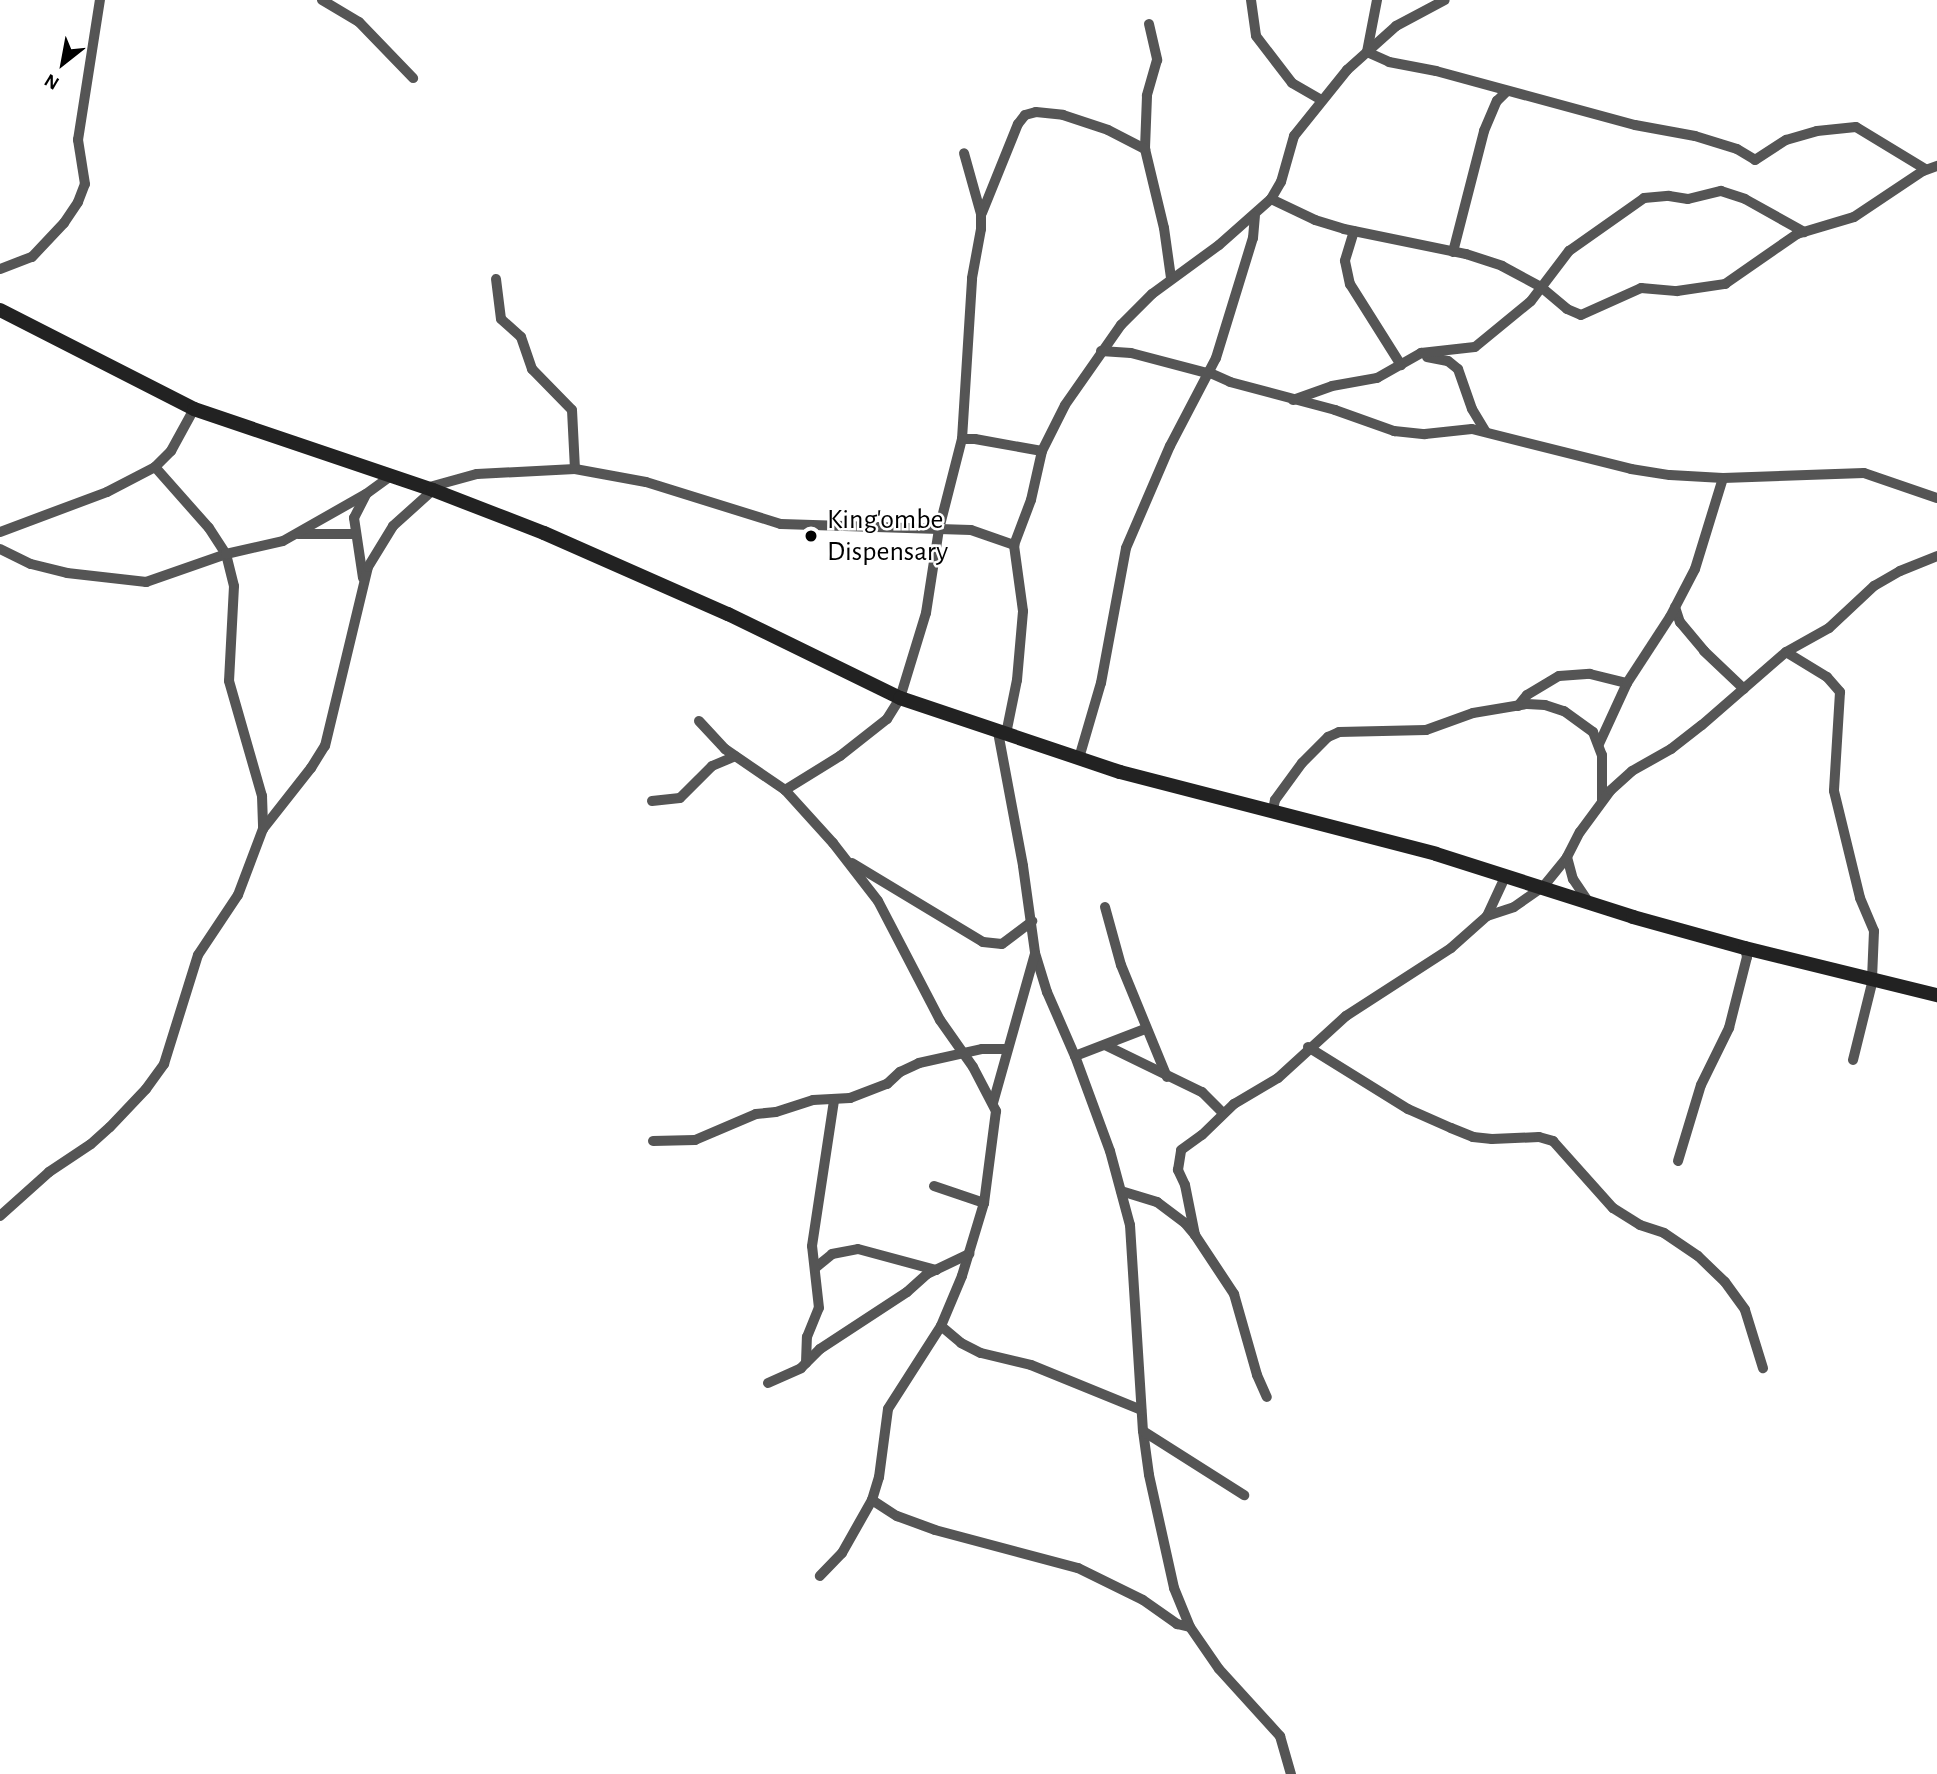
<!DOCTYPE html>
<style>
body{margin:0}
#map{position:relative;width:1937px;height:1774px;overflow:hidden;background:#fff;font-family:"Alegreya Sans",sans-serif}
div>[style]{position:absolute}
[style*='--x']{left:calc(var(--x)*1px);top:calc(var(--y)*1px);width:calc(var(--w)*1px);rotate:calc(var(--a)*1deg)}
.street>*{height:10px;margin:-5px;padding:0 5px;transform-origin:5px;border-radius:5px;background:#555}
.secondary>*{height:14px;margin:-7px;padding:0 7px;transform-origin:7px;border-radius:7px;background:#222}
.dots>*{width:19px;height:19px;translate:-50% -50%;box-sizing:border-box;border:4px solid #fff;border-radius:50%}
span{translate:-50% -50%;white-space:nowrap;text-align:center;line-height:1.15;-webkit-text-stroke:5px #fff;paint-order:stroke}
.poi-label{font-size:28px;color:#000}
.left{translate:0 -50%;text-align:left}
.north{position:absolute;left:28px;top:28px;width:70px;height:70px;-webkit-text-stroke:5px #fff;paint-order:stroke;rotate:211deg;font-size:19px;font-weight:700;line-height:28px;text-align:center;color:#000}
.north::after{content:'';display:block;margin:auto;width:24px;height:32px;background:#000;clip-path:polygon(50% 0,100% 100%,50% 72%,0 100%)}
</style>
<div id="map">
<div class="street">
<div style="--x:322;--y:0;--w:43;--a:30.7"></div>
<div style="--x:359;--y:22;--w:78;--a:46"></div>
<div style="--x:1251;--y:0;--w:36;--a:82"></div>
<div style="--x:1256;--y:36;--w:59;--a:52.5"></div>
<div style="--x:1292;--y:83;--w:34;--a:30"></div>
<div style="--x:1377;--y:0;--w:53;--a:100.9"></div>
<div style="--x:1367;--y:52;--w:24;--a:24"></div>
<div style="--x:1389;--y:62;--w:48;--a:10.8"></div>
<div style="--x:1436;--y:71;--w:206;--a:15.2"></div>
<div style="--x:1635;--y:125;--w:61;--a:10.4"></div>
<div style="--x:1695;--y:136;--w:44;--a:17.2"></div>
<div style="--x:1737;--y:149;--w:21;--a:31"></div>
<div style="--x:1755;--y:160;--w:37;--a:-33"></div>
<div style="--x:1786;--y:140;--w:32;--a:-16"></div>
<div style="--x:1817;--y:131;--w:39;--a:-6"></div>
<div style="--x:1856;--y:127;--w:81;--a:31.3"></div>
<div style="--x:1149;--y:24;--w:37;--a:77"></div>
<div style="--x:1157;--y:60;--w:37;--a:106"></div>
<div style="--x:1147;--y:96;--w:53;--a:92.2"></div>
<div style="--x:1145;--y:149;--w:81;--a:76.5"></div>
<div style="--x:1164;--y:228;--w:50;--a:82"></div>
<div style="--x:1271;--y:199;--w:49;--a:25.5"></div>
<div style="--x:1315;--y:220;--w:30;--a:17"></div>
<div style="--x:1344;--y:229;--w:125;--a:11.6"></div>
<div style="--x:1466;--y:254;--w:38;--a:18"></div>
<div style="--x:1502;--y:266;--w:44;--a:28.3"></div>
<div style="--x:1541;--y:287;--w:34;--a:40"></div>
<div style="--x:1567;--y:309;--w:15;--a:23"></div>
<div style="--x:1581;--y:315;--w:66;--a:-24.2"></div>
<div style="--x:1641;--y:288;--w:36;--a:5"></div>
<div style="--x:1677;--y:291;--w:49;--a:-8.3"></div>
<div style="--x:1725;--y:284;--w:88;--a:-34.8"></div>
<div style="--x:1797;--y:234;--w:59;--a:-16.6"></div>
<div style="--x:1854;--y:217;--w:83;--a:-33.7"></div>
<div style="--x:1923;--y:171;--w:15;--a:-20"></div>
<div style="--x:982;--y:213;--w:96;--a:-68"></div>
<div style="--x:1018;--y:124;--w:11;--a:-52"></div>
<div style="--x:1025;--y:115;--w:11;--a:-15"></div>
<div style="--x:1036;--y:112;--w:27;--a:6"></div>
<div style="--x:1063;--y:115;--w:47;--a:18.4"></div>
<div style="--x:1108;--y:130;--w:42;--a:27.2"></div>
<div style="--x:1354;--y:231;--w:31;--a:107"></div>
<div style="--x:1345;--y:261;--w:24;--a:78"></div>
<div style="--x:1350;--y:284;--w:96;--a:57.8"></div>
<div style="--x:1453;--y:252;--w:125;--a:-75.6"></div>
<div style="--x:1484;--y:131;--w:33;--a:-67"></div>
<div style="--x:1497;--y:101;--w:14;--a:-45"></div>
<div style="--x:0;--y:269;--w:34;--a:-21"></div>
<div style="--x:32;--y:257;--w:47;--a:-46.7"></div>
<div style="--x:64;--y:223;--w:25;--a:-56"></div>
<div style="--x:78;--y:202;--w:19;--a:-69"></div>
<div style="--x:85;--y:184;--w:45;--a:-99"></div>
<div style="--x:78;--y:140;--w:142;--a:-81.1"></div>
<div style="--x:496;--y:279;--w:40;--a:82.9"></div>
<div style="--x:501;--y:319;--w:27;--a:42"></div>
<div style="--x:521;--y:337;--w:34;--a:71"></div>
<div style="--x:532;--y:369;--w:57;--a:45.7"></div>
<div style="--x:572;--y:410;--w:59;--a:87.1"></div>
<div style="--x:1101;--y:351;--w:30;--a:4"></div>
<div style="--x:1131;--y:353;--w:79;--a:14.7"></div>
<div style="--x:1427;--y:357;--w:21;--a:11"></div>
<div style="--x:1448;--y:361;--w:13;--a:39"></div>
<div style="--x:1458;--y:369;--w:42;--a:70.7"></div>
<div style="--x:1472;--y:409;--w:26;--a:59"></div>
<div style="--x:1208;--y:372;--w:24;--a:24"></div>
<div style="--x:1230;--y:382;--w:109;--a:14.9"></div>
<div style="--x:1335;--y:410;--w:63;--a:19.6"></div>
<div style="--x:1394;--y:431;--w:31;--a:6"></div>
<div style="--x:1425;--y:434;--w:47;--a:-6.1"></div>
<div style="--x:1472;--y:429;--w:164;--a:14.1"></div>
<div style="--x:1631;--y:469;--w:39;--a:9"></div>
<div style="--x:1670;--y:475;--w:53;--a:3.2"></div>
<div style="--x:1723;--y:478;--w:141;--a:-2"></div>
<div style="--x:1864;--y:473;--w:77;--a:18.9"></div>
<div style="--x:1293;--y:400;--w:41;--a:-19.7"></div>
<div style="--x:1332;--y:386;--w:46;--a:-10.1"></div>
<div style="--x:1377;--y:378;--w:51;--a:-29.6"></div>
<div style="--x:1421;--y:353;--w:54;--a:-6.3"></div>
<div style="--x:1475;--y:347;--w:72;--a:-39.4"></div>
<div style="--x:1531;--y:301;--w:63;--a:-52.8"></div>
<div style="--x:1569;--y:251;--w:92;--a:-35.2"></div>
<div style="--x:1644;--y:198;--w:25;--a:-5"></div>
<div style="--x:1669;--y:196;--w:19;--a:9"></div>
<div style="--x:1688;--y:199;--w:34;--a:-14"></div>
<div style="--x:1721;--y:191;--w:25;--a:18"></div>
<div style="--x:1745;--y:199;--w:68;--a:29.2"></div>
<div style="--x:962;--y:439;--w:13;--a:0"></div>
<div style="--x:975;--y:439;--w:68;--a:10.2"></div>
<div style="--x:155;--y:467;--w:81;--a:48.5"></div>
<div style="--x:209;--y:528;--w:31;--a:57"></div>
<div style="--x:226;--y:554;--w:33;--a:76"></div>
<div style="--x:234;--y:586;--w:95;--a:93"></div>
<div style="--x:229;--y:681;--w:120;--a:74"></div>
<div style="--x:262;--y:796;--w:33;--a:88"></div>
<div style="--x:426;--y:488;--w:53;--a:-15.4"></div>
<div style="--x:477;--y:474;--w:98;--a:-2.9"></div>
<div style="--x:575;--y:469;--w:72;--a:10.4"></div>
<div style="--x:646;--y:482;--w:141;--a:17.3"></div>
<div style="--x:781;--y:524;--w:190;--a:1.8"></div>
<div style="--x:971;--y:530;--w:46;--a:19.2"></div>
<div style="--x:0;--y:532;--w:114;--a:-20.5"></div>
<div style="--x:107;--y:492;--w:54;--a:-27.5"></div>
<div style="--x:155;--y:467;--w:23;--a:-45"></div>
<div style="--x:171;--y:451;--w:48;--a:-61.3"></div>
<div style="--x:298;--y:534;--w:56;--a:0"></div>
<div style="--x:0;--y:549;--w:34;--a:26"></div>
<div style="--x:31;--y:564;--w:37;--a:14"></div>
<div style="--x:67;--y:573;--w:80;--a:6.5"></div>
<div style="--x:146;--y:582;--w:85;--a:-19.3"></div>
<div style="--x:226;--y:554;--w:58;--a:-12.8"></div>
<div style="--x:283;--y:541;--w:95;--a:-29.5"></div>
<div style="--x:366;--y:494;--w:31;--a:-36"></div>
<div style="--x:363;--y:578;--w:61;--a:-98.5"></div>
<div style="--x:354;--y:518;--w:27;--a:-63"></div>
<div style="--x:1675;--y:607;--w:16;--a:72"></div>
<div style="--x:1680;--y:622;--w:38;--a:50"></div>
<div style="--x:1704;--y:651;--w:55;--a:43.5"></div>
<div style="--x:1786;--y:652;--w:48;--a:31.4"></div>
<div style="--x:1827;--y:677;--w:20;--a:49"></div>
<div style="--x:1840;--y:692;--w:99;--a:93.5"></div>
<div style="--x:1834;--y:791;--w:110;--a:76.3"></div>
<div style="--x:1860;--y:898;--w:36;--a:67"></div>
<div style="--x:1874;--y:931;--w:47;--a:92.4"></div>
<div style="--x:1518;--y:706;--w:14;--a:-51"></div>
<div style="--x:1527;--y:695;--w:37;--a:-31"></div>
<div style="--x:1559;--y:676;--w:31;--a:-4"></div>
<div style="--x:1590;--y:674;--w:38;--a:14"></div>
<div style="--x:699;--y:721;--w:38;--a:47"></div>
<div style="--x:725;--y:749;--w:73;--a:34.3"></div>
<div style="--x:785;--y:790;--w:72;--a:47.8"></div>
<div style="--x:833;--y:843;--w:73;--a:52.2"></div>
<div style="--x:878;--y:901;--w:134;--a:62.5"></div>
<div style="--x:940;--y:1020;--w:57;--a:54.9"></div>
<div style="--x:973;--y:1067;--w:50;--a:62.4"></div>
<div style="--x:996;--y:1111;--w:93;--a:97.4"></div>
<div style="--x:984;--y:1203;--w:76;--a:106.8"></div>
<div style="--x:962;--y:1276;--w:54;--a:112.8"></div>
<div style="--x:941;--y:1326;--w:98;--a:122.6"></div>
<div style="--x:888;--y:1409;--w:69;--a:97.5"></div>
<div style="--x:879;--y:1477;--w:24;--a:107"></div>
<div style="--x:872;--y:1500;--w:61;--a:119.5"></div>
<div style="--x:842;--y:1553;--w:32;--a:134"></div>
<div style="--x:998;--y:732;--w:136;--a:79.4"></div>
<div style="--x:1023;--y:866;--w:88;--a:82.1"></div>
<div style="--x:1035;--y:953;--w:41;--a:72.9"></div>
<div style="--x:1047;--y:992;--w:70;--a:66.4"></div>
<div style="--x:1075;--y:1056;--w:101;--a:69.8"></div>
<div style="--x:1110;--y:1151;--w:77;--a:74.9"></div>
<div style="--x:1130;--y:1225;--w:206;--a:86.4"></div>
<div style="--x:1143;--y:1431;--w:44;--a:82.2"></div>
<div style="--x:1149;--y:1475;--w:116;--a:77.5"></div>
<div style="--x:1174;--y:1588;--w:42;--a:67.7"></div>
<div style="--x:1190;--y:1627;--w:51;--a:55.4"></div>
<div style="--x:1219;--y:1669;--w:91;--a:47.7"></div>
<div style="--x:1280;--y:1736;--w:40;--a:74"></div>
<div style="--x:1006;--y:734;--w:55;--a:-78.5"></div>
<div style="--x:1017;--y:680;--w:69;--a:-85"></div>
<div style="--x:1023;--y:611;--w:67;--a:-97.8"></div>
<div style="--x:1014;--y:545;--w:48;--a:-69.3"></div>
<div style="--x:1031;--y:500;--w:50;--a:-77.3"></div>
<div style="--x:1042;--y:451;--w:51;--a:-63.4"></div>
<div style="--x:1065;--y:405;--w:98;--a:-55"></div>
<div style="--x:1121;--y:325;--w:44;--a:-45"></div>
<div style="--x:1152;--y:294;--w:83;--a:-36.2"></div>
<div style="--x:1219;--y:245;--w:69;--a:-41.5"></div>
<div style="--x:1271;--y:199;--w:20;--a:-60"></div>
<div style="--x:1281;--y:182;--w:48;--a:-74.2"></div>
<div style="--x:1294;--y:136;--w:85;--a:-51.2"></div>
<div style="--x:1347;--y:70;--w:66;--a:-41.9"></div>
<div style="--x:1396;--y:26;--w:55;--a:-28"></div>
<div style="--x:1599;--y:744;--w:67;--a:-65.3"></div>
<div style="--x:1627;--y:683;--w:79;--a:-56.9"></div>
<div style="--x:1670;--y:617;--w:54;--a:-62.5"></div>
<div style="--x:1695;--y:569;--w:95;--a:-72.9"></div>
<div style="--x:1079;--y:758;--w:78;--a:-73.7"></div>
<div style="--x:1101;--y:683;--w:137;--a:-79.5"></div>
<div style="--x:1126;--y:548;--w:111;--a:-66.7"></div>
<div style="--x:1170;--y:446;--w:99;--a:-62.4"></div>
<div style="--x:1216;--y:358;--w:126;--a:-72.9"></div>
<div style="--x:1253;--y:238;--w:22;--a:-85"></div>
<div style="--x:785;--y:790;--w:65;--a:-31.7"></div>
<div style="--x:840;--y:756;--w:60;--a:-38.2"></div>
<div style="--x:887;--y:719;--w:25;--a:-58"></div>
<div style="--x:900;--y:698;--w:89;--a:-73"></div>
<div style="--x:926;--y:613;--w:85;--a:-81.2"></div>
<div style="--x:939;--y:529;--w:93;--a:-75.7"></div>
<div style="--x:962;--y:439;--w:161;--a:-86.4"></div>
<div style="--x:972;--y:278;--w:50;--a:-79.6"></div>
<div style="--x:981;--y:229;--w:15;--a:-90"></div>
<div style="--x:981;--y:214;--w:63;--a:-105.6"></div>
<div style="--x:652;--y:801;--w:28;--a:-6"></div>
<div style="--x:680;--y:798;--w:45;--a:-45"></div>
<div style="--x:712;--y:766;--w:25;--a:-23"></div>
<div style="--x:1273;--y:810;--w:10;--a:-79"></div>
<div style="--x:1275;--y:800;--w:46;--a:-53.9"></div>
<div style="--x:1302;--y:763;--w:37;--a:-45"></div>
<div style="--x:1328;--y:737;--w:12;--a:-24"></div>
<div style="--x:1339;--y:732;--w:87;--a:-1.3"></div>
<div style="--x:1426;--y:730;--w:50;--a:-19.9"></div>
<div style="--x:1473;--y:713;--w:55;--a:-9.5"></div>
<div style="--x:1527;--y:704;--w:18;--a:3"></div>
<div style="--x:1545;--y:705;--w:20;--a:18"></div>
<div style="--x:1564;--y:711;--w:36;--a:36"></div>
<div style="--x:1593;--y:732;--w:25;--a:69"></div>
<div style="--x:1602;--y:755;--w:46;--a:90"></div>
<div style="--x:1567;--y:857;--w:23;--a:75"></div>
<div style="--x:1573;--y:879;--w:29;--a:56"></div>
<div style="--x:852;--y:863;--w:153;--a:31.1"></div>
<div style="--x:983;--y:942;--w:19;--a:6"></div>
<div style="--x:1002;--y:944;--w:38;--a:-37"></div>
<div style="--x:1105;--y:907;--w:60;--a:74.6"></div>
<div style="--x:1121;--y:965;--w:121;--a:67.7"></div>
<div style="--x:1487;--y:916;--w:28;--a:-18"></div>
<div style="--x:1514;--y:907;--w:35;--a:-35"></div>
<div style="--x:1543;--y:887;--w:36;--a:-51"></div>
<div style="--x:1566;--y:859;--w:30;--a:-63"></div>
<div style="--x:1580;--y:832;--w:52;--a:-53.6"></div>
<div style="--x:1611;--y:790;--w:28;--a:-42"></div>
<div style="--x:1632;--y:771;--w:45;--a:-29.4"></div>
<div style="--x:1671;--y:749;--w:39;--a:-38"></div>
<div style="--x:1702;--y:725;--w:111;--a:-41"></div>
<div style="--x:1786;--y:652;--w:49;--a:-29.2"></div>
<div style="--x:1829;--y:628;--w:62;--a:-43"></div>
<div style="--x:1874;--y:586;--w:30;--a:-30"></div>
<div style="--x:1900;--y:571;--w:40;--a:-22"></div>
<div style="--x:1105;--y:1045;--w:108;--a:25.9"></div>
<div style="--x:1202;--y:1092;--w:30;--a:45"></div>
<div style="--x:1308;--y:1047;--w:118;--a:31.8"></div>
<div style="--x:1408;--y:1109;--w:47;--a:23.8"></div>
<div style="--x:1451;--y:1128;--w:24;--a:22"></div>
<div style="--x:1473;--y:1137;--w:19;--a:6"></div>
<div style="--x:1492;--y:1139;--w:47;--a:-2.4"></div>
<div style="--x:1539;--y:1137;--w:15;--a:16"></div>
<div style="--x:1553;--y:1141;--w:90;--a:48.2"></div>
<div style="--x:1613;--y:1208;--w:32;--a:32"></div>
<div style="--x:1640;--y:1225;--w:25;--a:18"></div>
<div style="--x:1664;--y:1233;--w:41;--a:34.1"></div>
<div style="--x:1698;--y:1256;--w:37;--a:44"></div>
<div style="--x:1725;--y:1282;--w:34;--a:54"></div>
<div style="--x:1745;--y:1310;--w:61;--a:72.8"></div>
<div style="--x:1075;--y:1056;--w:75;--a:-21.1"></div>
<div style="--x:1853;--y:1060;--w:83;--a:-76.1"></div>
<div style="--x:993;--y:1103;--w:155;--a:-74.3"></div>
<div style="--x:653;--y:1141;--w:42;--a:-1.4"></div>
<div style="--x:695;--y:1140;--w:66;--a:-23.1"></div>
<div style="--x:756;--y:1114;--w:20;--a:-6"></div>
<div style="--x:776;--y:1112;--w:39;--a:-18"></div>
<div style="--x:813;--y:1100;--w:37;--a:-3"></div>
<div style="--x:850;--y:1098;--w:40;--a:-21"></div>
<div style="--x:887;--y:1084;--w:18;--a:-43"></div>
<div style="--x:900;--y:1072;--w:21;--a:-25"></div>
<div style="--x:919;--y:1063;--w:65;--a:-12.5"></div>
<div style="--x:982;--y:1049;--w:25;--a:0"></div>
<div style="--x:1678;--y:1161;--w:79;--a:-73.2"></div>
<div style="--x:1701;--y:1085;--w:64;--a:-63.8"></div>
<div style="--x:1729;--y:1028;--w:73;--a:-75.8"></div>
<div style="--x:1747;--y:957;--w:9;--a:-103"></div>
<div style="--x:934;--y:1186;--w:53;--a:18.8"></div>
<div style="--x:1121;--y:1191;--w:38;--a:17"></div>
<div style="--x:1157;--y:1202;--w:35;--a:37"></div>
<div style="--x:1185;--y:1223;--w:16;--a:50"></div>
<div style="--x:1195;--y:1235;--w:71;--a:56.5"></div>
<div style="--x:1234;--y:1294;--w:84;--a:74.1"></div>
<div style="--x:1257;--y:1375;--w:24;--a:66"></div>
<div style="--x:0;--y:1216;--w:66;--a:-41.9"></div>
<div style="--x:49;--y:1172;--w:50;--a:-33.7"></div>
<div style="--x:91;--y:1144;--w:25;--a:-42"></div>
<div style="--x:110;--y:1127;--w:52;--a:-46.5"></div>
<div style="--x:146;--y:1089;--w:31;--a:-54"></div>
<div style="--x:164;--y:1064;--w:114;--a:-72.7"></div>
<div style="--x:198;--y:955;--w:72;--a:-56.3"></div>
<div style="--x:238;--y:895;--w:71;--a:-69.3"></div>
<div style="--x:263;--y:829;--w:78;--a:-51.8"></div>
<div style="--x:311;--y:768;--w:26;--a:-58"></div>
<div style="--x:325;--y:746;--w:184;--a:-76.5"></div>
<div style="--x:368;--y:567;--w:48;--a:-58.6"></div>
<div style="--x:393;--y:526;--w:54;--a:-42"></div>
<div style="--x:1195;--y:1235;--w:51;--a:-101.3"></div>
<div style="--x:1185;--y:1185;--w:17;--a:-115"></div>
<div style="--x:1178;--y:1170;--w:20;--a:-81"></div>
<div style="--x:1181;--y:1150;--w:26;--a:-36"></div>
<div style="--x:1202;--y:1135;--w:45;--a:-44.1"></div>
<div style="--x:1234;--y:1104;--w:51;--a:-30.6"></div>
<div style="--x:1278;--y:1078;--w:92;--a:-42.4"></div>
<div style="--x:1346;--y:1016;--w:125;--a:-32.9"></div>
<div style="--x:1451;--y:948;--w:48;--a:-41.6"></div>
<div style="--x:1487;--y:916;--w:45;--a:-65.1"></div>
<div style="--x:815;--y:1268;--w:22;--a:-39"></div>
<div style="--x:832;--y:1254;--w:26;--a:-11"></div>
<div style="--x:858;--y:1249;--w:81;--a:15.1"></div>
<div style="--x:941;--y:1326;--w:26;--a:40"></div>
<div style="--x:961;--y:1343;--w:22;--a:27"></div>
<div style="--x:981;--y:1353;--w:51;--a:13.5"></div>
<div style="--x:1031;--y:1365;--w:119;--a:22.2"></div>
<div style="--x:806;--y:1363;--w:26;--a:-88"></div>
<div style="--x:807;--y:1337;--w:31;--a:-68"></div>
<div style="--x:819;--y:1308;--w:62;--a:-96.4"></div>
<div style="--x:812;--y:1246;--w:148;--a:-81.4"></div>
<div style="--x:768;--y:1383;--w:36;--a:-24"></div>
<div style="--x:801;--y:1368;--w:27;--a:-45"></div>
<div style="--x:820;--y:1349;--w:104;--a:-33.2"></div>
<div style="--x:907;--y:1292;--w:27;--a:-42"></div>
<div style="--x:927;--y:1274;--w:47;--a:-25.5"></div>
<div style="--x:1143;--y:1431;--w:120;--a:32.4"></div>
<div style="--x:872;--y:1500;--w:30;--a:33"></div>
<div style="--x:897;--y:1516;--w:40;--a:20.2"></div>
<div style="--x:935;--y:1530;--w:148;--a:14.9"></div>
<div style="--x:1078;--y:1568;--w:72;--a:26.2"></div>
<div style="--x:1143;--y:1600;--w:42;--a:35.2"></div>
<div style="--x:1177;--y:1624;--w:13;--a:13"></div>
</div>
<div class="secondary">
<div style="--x:0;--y:310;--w:218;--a:27"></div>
<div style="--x:194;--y:409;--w:252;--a:18.7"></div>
<div style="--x:433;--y:490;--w:119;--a:21.2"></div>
<div style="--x:544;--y:533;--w:201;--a:23.8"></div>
<div style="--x:728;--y:614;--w:191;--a:26"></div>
<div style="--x:900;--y:698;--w:232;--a:18.6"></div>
<div style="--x:1120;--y:772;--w:326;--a:14.5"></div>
<div style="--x:1436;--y:854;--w:207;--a:17.7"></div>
<div style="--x:1633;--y:917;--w:116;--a:15.5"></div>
<div style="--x:1745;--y:948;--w:198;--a:13.8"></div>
</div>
<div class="dots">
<div style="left:811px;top:536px;background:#000"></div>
</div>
<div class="poi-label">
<span class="left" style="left:827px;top:536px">King'ombe<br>Dispensary</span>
</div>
<div class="north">N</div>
</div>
